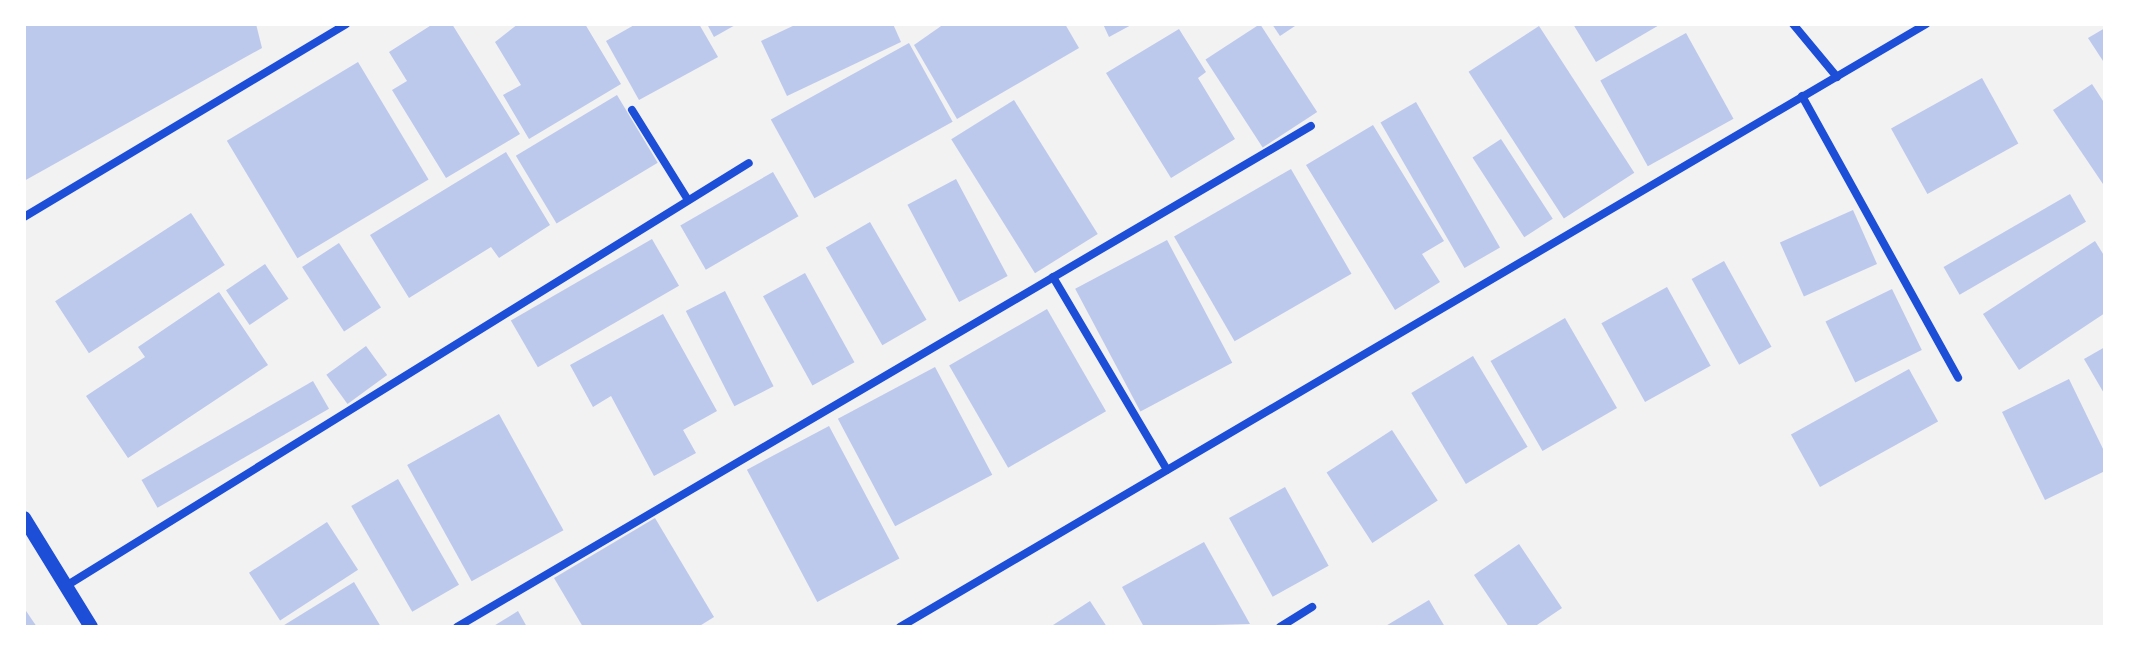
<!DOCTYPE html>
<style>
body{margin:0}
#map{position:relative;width:2129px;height:651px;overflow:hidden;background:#f2f2f2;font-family:Jost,sans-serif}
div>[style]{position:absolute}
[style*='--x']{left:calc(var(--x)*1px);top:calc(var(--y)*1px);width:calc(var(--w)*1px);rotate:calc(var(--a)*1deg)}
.building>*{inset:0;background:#bdc9ec;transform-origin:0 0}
.minor>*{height:8px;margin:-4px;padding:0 4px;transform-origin:4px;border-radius:4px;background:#1d4ed8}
.tertiary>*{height:14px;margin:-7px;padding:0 7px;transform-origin:7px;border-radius:7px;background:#1d4ed8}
span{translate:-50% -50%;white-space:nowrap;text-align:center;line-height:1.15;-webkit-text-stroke:6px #fff;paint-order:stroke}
.frame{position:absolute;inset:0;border:26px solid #fff;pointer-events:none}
</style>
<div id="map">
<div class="building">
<div style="clip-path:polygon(24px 24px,256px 24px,262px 48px,24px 181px)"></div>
<div style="clip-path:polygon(433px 24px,452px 24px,520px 134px,446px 178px,392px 90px,407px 81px,389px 52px)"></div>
<div style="clip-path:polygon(518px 24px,585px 24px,621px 84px,529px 139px,503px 95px,521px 85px,495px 42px)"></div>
<div style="clip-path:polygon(636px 24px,699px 24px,718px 57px,639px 100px,606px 41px)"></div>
<div style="clip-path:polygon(707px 24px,737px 24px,714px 37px)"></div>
<div style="clip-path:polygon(797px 24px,893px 24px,901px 42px,787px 96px,761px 41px)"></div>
<div style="clip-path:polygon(944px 24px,1065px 24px,1079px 48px,957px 119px,914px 45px)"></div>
<div style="clip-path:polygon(1103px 24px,1133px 24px,1109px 37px)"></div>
<div style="left:1260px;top:24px;width:105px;height:65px;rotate:57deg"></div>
<div style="clip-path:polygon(1272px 24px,1298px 24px,1280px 36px)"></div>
<div style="clip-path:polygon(1573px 24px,1661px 24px,1596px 62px)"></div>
<div style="left:1539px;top:26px;width:175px;height:84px;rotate:57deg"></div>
<div style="clip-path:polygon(2105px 28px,2105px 64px,2088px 38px)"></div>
<div style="clip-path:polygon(1179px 29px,1206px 72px,1198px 78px,1235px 139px,1171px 178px,1106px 73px)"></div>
<div style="left:1686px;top:33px;width:98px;height:98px;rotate:61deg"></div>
<div style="left:909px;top:43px;width:90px;height:158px;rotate:61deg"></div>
<div style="left:358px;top:62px;width:137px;height:153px;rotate:59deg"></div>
<div style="left:1982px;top:78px;width:75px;height:104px;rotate:61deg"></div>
<div style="clip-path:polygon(2092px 84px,2105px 104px,2105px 187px,2053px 110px)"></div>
<div style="left:617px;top:95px;width:79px;height:118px;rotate:59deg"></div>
<div style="left:1014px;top:100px;width:158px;height:74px;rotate:58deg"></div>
<div style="left:1416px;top:102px;width:168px;height:41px;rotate:60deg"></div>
<div style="clip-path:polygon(1373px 125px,1444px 241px,1422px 254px,1440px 282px,1395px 310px,1306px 165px)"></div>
<div style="left:1501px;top:139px;width:95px;height:34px;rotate:57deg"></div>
<div style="clip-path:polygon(506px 152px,550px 225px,499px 258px,491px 247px,409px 298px,370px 235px)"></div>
<div style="left:1291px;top:169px;width:121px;height:135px;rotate:60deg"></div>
<div style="left:773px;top:172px;width:51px;height:107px;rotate:60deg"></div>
<div style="left:956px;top:179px;width:110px;height:55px;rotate:62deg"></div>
<div style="left:2070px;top:194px;width:32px;height:146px;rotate:60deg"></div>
<div style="left:1853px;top:210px;width:59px;height:80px;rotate:66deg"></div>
<div style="left:191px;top:213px;width:62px;height:162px;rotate:57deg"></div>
<div style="left:870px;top:222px;width:113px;height:51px;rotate:60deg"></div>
<div style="left:652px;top:239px;width:54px;height:163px;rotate:60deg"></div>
<div style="left:1167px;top:240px;width:139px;height:104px;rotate:62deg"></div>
<div style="clip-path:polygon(2095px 241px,2105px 257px,2105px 313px,2019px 370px,1983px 314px)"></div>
<div style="left:339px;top:243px;width:77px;height:44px;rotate:57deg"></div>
<div style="left:1724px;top:261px;width:98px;height:37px;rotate:61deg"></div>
<div style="left:265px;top:264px;width:42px;height:47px;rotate:56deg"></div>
<div style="left:805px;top:273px;width:102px;height:48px;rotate:61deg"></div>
<div style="left:1667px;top:287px;width:90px;height:75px;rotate:61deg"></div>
<div style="left:1892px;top:289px;width:68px;height:74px;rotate:64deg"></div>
<div style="left:725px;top:291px;width:107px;height:44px;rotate:63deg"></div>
<div style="clip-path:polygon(219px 292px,268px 365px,128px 458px,86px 396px,145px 357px,138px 347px)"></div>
<div style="left:1047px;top:309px;width:118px;height:113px;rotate:60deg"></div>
<div style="clip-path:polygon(663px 314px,717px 411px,683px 430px,696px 453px,654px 476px,611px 396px,593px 407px,570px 365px)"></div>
<div style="left:1565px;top:318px;width:104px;height:86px;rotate:60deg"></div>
<div style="left:366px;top:346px;width:36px;height:49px;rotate:54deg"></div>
<div style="clip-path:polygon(2105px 347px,2105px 395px,2084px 359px)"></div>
<div style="left:1473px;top:356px;width:106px;height:72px;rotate:59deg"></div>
<div style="left:935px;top:367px;width:122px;height:110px;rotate:62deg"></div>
<div style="left:1909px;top:369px;width:60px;height:135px;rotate:61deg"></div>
<div style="clip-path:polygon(2069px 379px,2105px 453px,2105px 471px,2045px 500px,2002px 412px)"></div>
<div style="left:313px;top:381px;width:32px;height:198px;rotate:60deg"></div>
<div style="left:499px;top:414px;width:133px;height:105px;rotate:61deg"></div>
<div style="left:829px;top:426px;width:150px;height:93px;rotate:62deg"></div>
<div style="left:1392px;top:430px;width:84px;height:78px;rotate:57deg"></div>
<div style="left:398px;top:479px;width:122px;height:54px;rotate:60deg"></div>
<div style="left:1285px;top:487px;width:90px;height:64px;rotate:61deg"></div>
<div style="clip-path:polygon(655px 518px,714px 617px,698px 627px,583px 627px,554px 578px)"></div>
<div style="left:327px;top:522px;width:57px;height:93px;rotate:57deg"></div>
<div style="clip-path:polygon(1204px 542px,1250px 624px,1144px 627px,1122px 587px)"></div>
<div style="clip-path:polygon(1519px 544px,1562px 608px,1534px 627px,1509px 627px,1474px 575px)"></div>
<div style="clip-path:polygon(354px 582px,381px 627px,281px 627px)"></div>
<div style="clip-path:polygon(1429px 600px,1445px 627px,1384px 627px)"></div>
<div style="clip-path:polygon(1090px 601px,1107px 627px,1050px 627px)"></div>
<div style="clip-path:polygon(24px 608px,37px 627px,24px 627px)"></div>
<div style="clip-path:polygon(518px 611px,527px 627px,492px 627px)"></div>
</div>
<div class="minor">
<div style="--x:1793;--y:24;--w:69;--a:50.3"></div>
<div style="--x:1802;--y:96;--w:322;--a:61"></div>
<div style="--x:632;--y:110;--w:106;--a:58.1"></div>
<div style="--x:24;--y:217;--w:375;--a:-30.9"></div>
<div style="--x:1053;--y:277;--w:224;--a:59.4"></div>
<div style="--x:66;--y:586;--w:803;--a:-31.77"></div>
<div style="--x:457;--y:627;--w:990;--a:-30.4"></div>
<div style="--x:900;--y:627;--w:1190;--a:-30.44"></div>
<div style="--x:1280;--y:627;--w:38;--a:-32"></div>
</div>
<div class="tertiary">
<div style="--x:24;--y:518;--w:128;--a:58.4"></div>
</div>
<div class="frame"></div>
</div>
